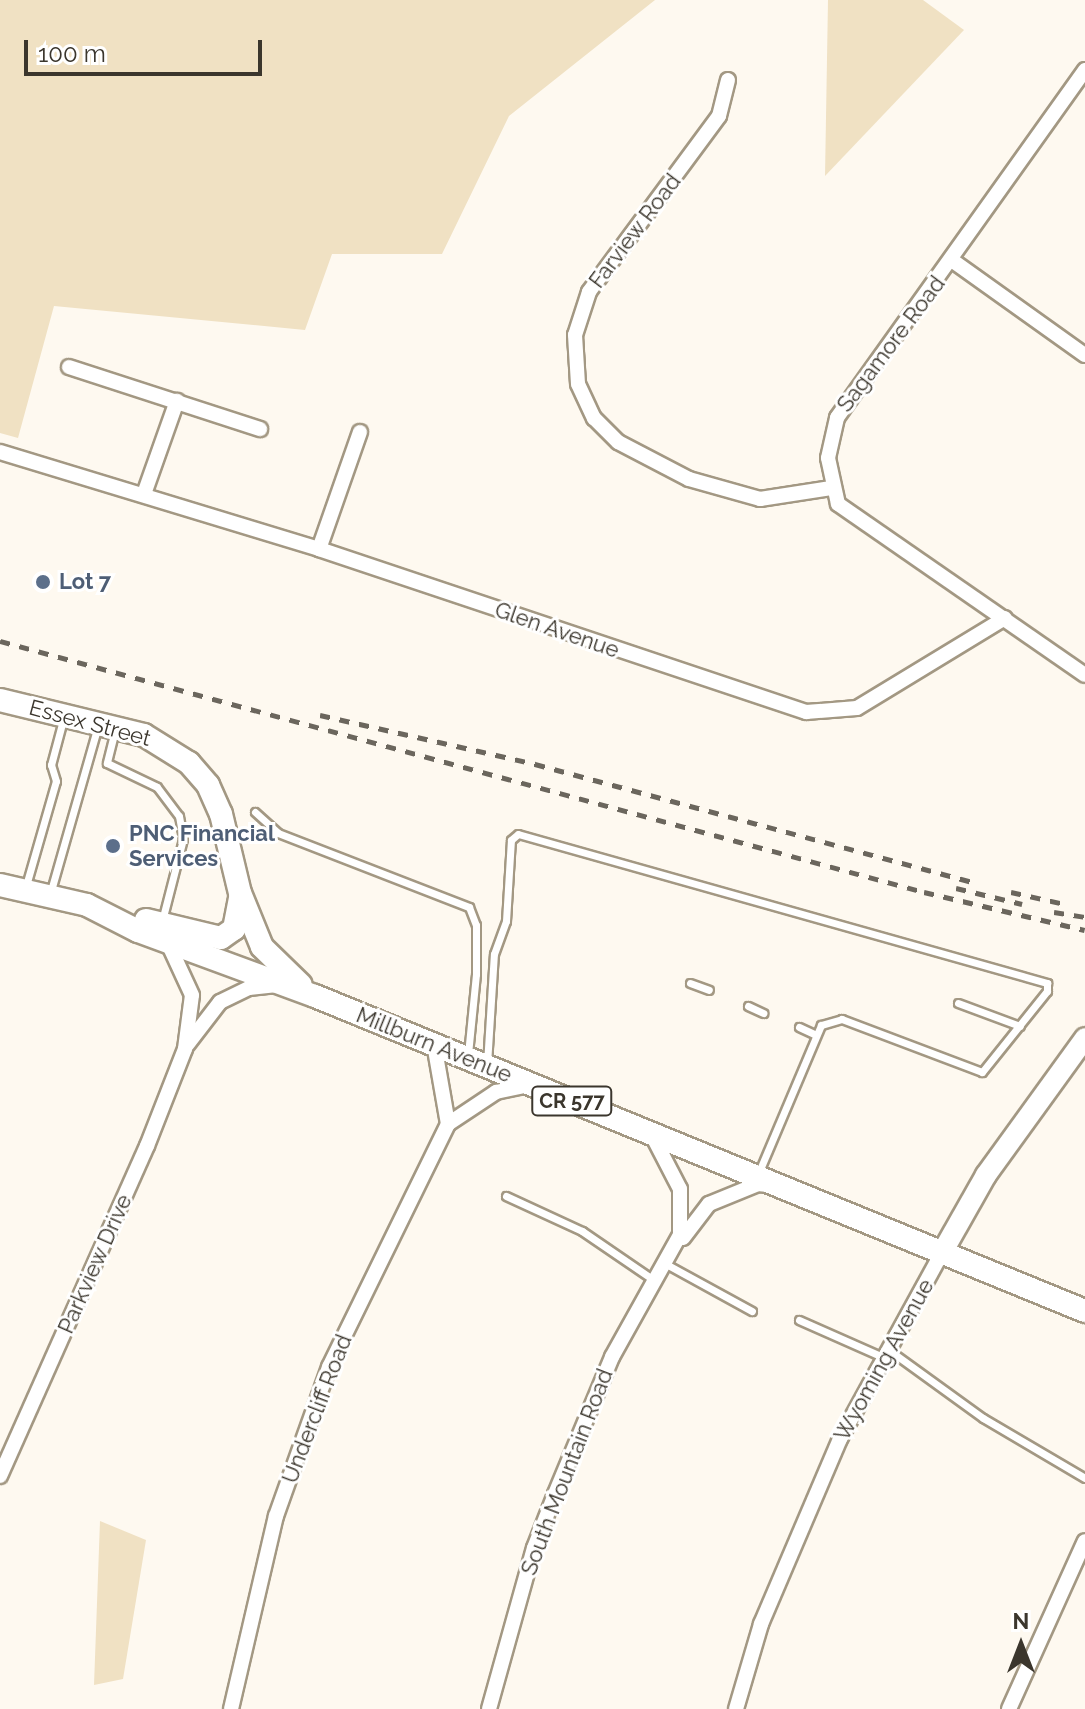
<!DOCTYPE html>
<style>
body{margin:0}
#map{position:relative;width:1085px;height:1709px;overflow:hidden;background:#fef9f0;font-family:Raleway,sans-serif}
div>[style]{position:absolute}
[style*='--x']{left:calc(var(--x)*1px);top:calc(var(--y)*1px);width:calc(var(--w)*1px);rotate:calc(var(--a)*1deg)}
.green>*{inset:0;background:#f0e1c3}
.roads{filter:drop-shadow(2px 0 #a39883) drop-shadow(-2px 0 #a39883) drop-shadow(0 2px #a39883) drop-shadow(0 -2px #a39883)}
.lane>*{height:7px;margin:-3.5px;padding:0 3.5px;transform-origin:3.5px;border-radius:3.5px;background:#fff}
.street>*{height:14px;margin:-7px;padding:0 7px;transform-origin:7px;border-radius:7px;background:#fff}
.secondary>*{height:20px;margin:-10px;padding:0 10px;transform-origin:10px;border-radius:10px;background:#fff}
.primary>*{height:22px;margin:-11px;padding:0 11px;transform-origin:11px;border-radius:11px;background:#fff}
.rail>*{height:5px;margin-top:-2.5px;transform-origin:0;background:repeating-linear-gradient(90deg,#6b665d 0 10px,transparent 0 20px)}
.dots>*{width:22px;height:22px;translate:-50% -50%;box-sizing:border-box;border:4px solid #fff;border-radius:50%}
span{translate:-50% -50%;white-space:nowrap;text-align:center;line-height:1.15;-webkit-text-stroke:6px #fff;paint-order:stroke}
.shield-label span{padding:2px 6px;background:#fff;border:2px solid;border-radius:6px;-webkit-text-stroke-width:0}
.shield-label{font-size:20px;color:#3b362d;font-weight:700}
.street-label{font-size:22px;color:#3b362d}
.service-label{font-size:22px;color:#4e5e75;font-weight:700}
.left{translate:0 -50%;text-align:left}
.north{position:absolute;left:981px;top:1605px;width:80px;height:80px;-webkit-text-stroke:6px #fff;paint-order:stroke;rotate:0deg;font-size:22px;font-weight:700;line-height:32px;text-align:center;color:#3b362d}
.north::after{content:'';display:block;margin:auto;width:28px;height:36px;background:#3b362d;clip-path:polygon(50% 0,100% 100%,50% 72%,0 100%)}
.scale{position:absolute;left:24px;top:40px;width:238px;height:36px;box-sizing:border-box;border:4px solid #3b362d;border-top:0;padding-left:10px;font-size:24px;line-height:28px;white-space:nowrap;color:#3b362d;-webkit-text-stroke:6px #fff;paint-order:stroke}
</style>
<div id="map">
<div class="green">
<div style="clip-path:polygon(0 0,655px 0,509px 116px,442px 254px,332px 254px,305px 330px,54px 306px,18px 438px,0 433px)"></div>
<div style="clip-path:polygon(828px 0,923px 0,964px 30px,825px 176px)"></div>
<div style="clip-path:polygon(100px 1521px,146px 1540px,123px 1679px,94px 1685px)"></div>
</div>
<div class="roads">
<div class="lane">
<div style="--x:115;--y:730;--w:34;--a:104"></div>
<div style="--x:107;--y:763;--w:55;--a:25.6"></div>
<div style="--x:157;--y:787;--w:36;--a:53"></div>
<div style="--x:179;--y:816;--w:23;--a:80"></div>
<div style="--x:183;--y:839;--w:85;--a:104.4"></div>
<div style="--x:255;--y:812;--w:31;--a:42"></div>
<div style="--x:278;--y:833;--w:205;--a:21.2"></div>
<div style="--x:469;--y:907;--w:19;--a:69"></div>
<div style="--x:476;--y:925;--w:49;--a:90"></div>
<div style="--x:476;--y:974;--w:80;--a:95.7"></div>
<div style="--x:25;--y:889;--w:112;--a:-74"></div>
<div style="--x:56;--y:781;--w:17;--a:-107"></div>
<div style="--x:51;--y:765;--w:47;--a:-75.1"></div>
<div style="--x:50;--y:894;--w:176;--a:-74.1"></div>
<div style="--x:690;--y:983;--w:20;--a:20"></div>
<div style="--x:958;--y:1003;--w:66;--a:20.4"></div>
<div style="--x:748;--y:1006;--w:17;--a:25"></div>
<div style="--x:799;--y:1027;--w:19;--a:25"></div>
<div style="--x:487;--y:1064;--w:110;--a:-86.4"></div>
<div style="--x:494;--y:954;--w:35;--a:-70"></div>
<div style="--x:506;--y:921;--w:81;--a:-86.5"></div>
<div style="--x:511;--y:840;--w:9;--a:-41"></div>
<div style="--x:518;--y:834;--w:550;--a:15.73"></div>
<div style="--x:1047;--y:983;--w:8;--a:90"></div>
<div style="--x:1047;--y:991;--w:104;--a:128.7"></div>
<div style="--x:982;--y:1072;--w:150;--a:-159.3"></div>
<div style="--x:842;--y:1019;--w:22;--a:164"></div>
<div style="--x:821;--y:1025;--w:162;--a:112.9"></div>
<div style="--x:506;--y:1196;--w:84;--a:24.7"></div>
<div style="--x:582;--y:1231;--w:88;--a:34.4"></div>
<div style="--x:666;--y:1264;--w:98;--a:28.7"></div>
<div style="--x:799;--y:1320;--w:94;--a:23.8"></div>
<div style="--x:889;--y:1350;--w:116;--a:35.9"></div>
<div style="--x:983;--y:1418;--w:118;--a:30.5"></div>
</div>
<div class="street">
<div style="--x:1085;--y:70;--w:427;--a:125.5"></div>
<div style="--x:837;--y:418;--w:41;--a:102.7"></div>
<div style="--x:828;--y:458;--w:47;--a:77.7"></div>
<div style="--x:838;--y:504;--w:300;--a:34.7"></div>
<div style="--x:728;--y:80;--w:37;--a:104"></div>
<div style="--x:719;--y:116;--w:219;--a:126.5"></div>
<div style="--x:589;--y:292;--w:45;--a:108"></div>
<div style="--x:575;--y:335;--w:49;--a:86.5"></div>
<div style="--x:578;--y:384;--w:38;--a:65"></div>
<div style="--x:594;--y:418;--w:34;--a:45"></div>
<div style="--x:618;--y:442;--w:80;--a:27.5"></div>
<div style="--x:689;--y:479;--w:74;--a:15.7"></div>
<div style="--x:760;--y:499;--w:72;--a:-8.8"></div>
<div style="--x:953;--y:261;--w:162;--a:35.5"></div>
<div style="--x:69;--y:367;--w:201;--a:18"></div>
<div style="--x:0;--y:452;--w:333;--a:16.9"></div>
<div style="--x:319;--y:549;--w:514;--a:18.51"></div>
<div style="--x:806;--y:712;--w:51;--a:-4.5"></div>
<div style="--x:857;--y:708;--w:173;--a:-31.3"></div>
<div style="--x:144;--y:494;--w:99;--a:-70.5"></div>
<div style="--x:319;--y:549;--w:124;--a:-70.7"></div>
<div style="--x:187;--y:1045;--w:54;--a:-52.5"></div>
<div style="--x:220;--y:1002;--w:32;--a:-26"></div>
<div style="--x:249;--y:988;--w:28;--a:-6"></div>
<div style="--x:448;--y:1124;--w:58;--a:-33.7"></div>
<div style="--x:496;--y:1092;--w:33;--a:-12"></div>
<div style="--x:683;--y:1238;--w:43;--a:-52.6"></div>
<div style="--x:709;--y:1204;--w:53;--a:-22.2"></div>
<div style="--x:758;--y:1184;--w:10;--a:6"></div>
<div style="--x:0;--y:1476;--w:361;--a:-66"></div>
<div style="--x:147;--y:1146;--w:104;--a:-68.6"></div>
<div style="--x:185;--y:1049;--w:54;--a:-82.6"></div>
<div style="--x:192;--y:995;--w:57;--a:-114.8"></div>
<div style="--x:231;--y:1709;--w:198;--a:-76.9"></div>
<div style="--x:276;--y:1516;--w:158;--a:-70.4"></div>
<div style="--x:329;--y:1367;--w:271;--a:-63.9"></div>
<div style="--x:448;--y:1124;--w:81;--a:-99.9"></div>
<div style="--x:489;--y:1709;--w:167;--a:-74.4"></div>
<div style="--x:534;--y:1548;--w:58;--a:-68.7"></div>
<div style="--x:555;--y:1494;--w:148;--a:-67.4"></div>
<div style="--x:612;--y:1357;--w:140;--a:-60.9"></div>
<div style="--x:680;--y:1235;--w:46;--a:-90"></div>
<div style="--x:680;--y:1189;--w:63;--a:-117.4"></div>
<div style="--x:736;--y:1709;--w:89;--a:-73.6"></div>
<div style="--x:761;--y:1624;--w:201;--a:-66.9"></div>
<div style="--x:840;--y:1439;--w:214;--a:-61.3"></div>
<div style="--x:1009;--y:1709;--w:184;--a:-65.7"></div>
</div>
<div class="secondary">
<div style="--x:943;--y:1251;--w:87;--a:-60.5"></div>
<div style="--x:986;--y:1175;--w:169;--a:-54.1"></div>
</div>
<div class="primary">
<div style="--x:0;--y:700;--w:148;--a:13.7"></div>
<div style="--x:144;--y:735;--w:53;--a:31.9"></div>
<div style="--x:189;--y:763;--w:29;--a:49"></div>
<div style="--x:208;--y:785;--w:32;--a:66"></div>
<div style="--x:221;--y:814;--w:81;--a:76.5"></div>
<div style="--x:240;--y:893;--w:58;--a:67.8"></div>
<div style="--x:262;--y:947;--w:54;--a:44.3"></div>
<div style="--x:0;--y:885;--w:89;--a:12.9"></div>
<div style="--x:87;--y:905;--w:57;--a:27"></div>
<div style="--x:138;--y:931;--w:189;--a:20.2"></div>
<div style="--x:315;--y:996;--w:832;--a:22.25"></div>
<div style="--x:146;--y:920;--w:77;--a:13.5"></div>
<div style="--x:221;--y:938;--w:16;--a:-35"></div>
<div style="--x:234;--y:929;--w:32;--a:-79"></div>
</div>
</div>
<div class="rail">
<div style="--x:0;--y:641;--w:957;--a:15.2"></div>
<div style="--x:924;--y:892;--w:165;--a:13.3"></div>
<div style="--x:320;--y:715;--w:221;--a:12.8"></div>
<div style="--x:535;--y:764;--w:453;--a:15.1"></div>
<div style="--x:956;--y:888;--w:68;--a:13.6"></div>
<div style="--x:1011;--y:892;--w:59;--a:12.6"></div>
<div style="--x:1054;--y:912;--w:31;--a:9"></div>
</div>
<div class="dots">
<div style="left:43px;top:582px;background:#5c6f8a"></div>
<div style="left:113px;top:846px;background:#5c6f8a"></div>
</div>
<div class="shield-label">
<span style="left:572px;top:1101px">CR 577</span>
</div>
<div class="street-label">
<span style="left:635px;top:231px;rotate:-53deg">Farview Road</span>
<span style="left:891px;top:344px;rotate:-53deg">Sagamore Road</span>
<span style="left:557px;top:630px;rotate:19deg">Glen Avenue</span>
<span style="left:90px;top:723px;rotate:15deg">Essex Street</span>
<span style="left:434px;top:1045px;rotate:22deg">Millburn Avenue</span>
<span style="left:95px;top:1264px;rotate:-66deg">Parkview Drive</span>
<span style="left:884px;top:1360px;rotate:-61deg">Wyoming Avenue</span>
<span style="left:317px;top:1409px;rotate:-69deg">Undercliff Road</span>
<span style="left:567px;top:1472px;rotate:-69deg">South Mountain Road</span>
</div>
<div class="service-label">
<span class="left" style="left:59px;top:582px">Lot 7</span>
<span class="left" style="left:129px;top:846px">PNC Financial<br>Services</span>
</div>
<div class="north">N</div>
<div class="scale">100 m</div>
</div>
